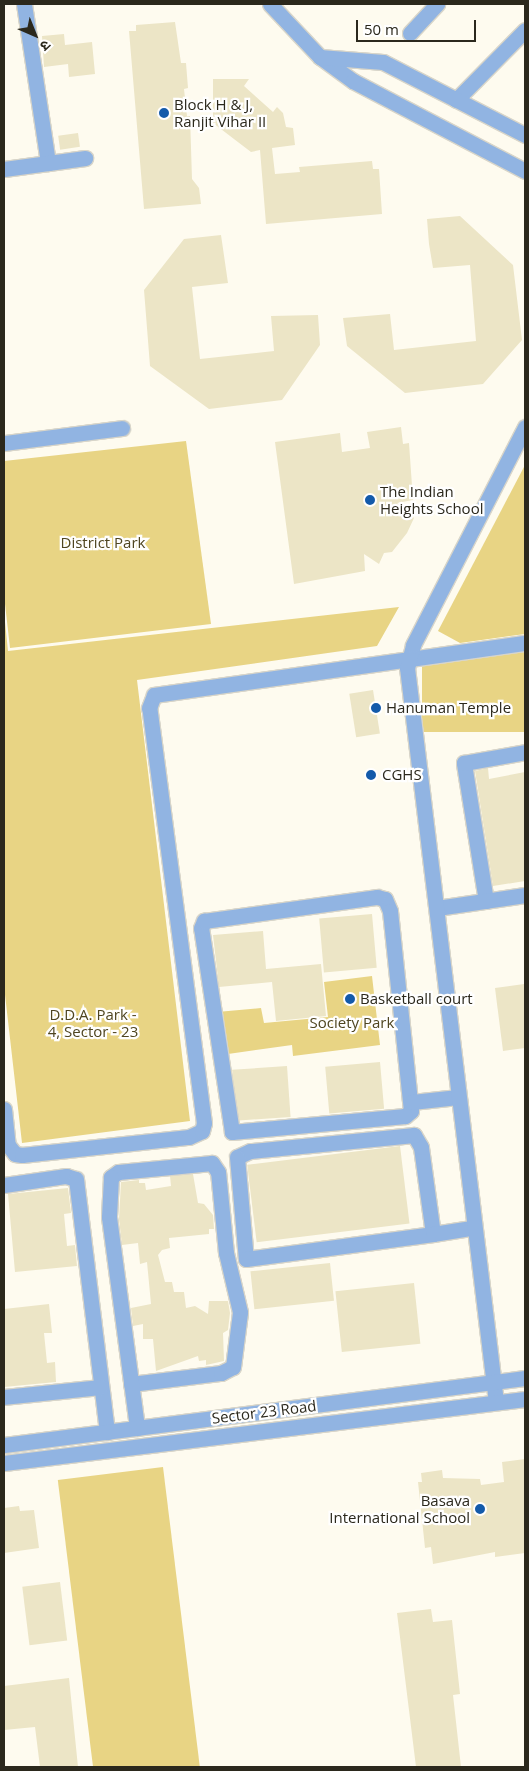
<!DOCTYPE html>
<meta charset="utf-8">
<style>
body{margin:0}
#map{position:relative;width:529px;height:1771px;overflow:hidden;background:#fefbef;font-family:"Open Sans","Noto Sans Devanagari",sans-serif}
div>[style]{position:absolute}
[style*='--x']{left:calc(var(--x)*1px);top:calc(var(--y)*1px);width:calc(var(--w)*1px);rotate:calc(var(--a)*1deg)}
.green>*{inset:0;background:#e8d484;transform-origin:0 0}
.building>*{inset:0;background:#ece5c6;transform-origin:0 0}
.roads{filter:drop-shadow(1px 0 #d8d5c9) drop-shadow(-1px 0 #d8d5c9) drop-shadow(0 1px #d8d5c9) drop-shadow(0 -1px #d8d5c9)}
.minor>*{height:15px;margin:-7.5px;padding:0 7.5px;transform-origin:7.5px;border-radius:7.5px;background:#91b4e2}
.tertiary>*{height:15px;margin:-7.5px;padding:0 7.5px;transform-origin:7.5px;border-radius:7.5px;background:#91b4e2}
.dots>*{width:14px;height:14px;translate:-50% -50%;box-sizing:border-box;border:2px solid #fff;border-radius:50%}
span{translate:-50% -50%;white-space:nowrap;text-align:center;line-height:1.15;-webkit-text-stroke:4.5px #fff;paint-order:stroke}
.poi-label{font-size:15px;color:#2b281c}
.left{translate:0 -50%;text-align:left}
.right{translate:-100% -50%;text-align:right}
.park-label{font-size:15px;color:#4f4520}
.street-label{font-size:15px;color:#2b281c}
.frame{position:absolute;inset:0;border:5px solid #2b281c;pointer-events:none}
.north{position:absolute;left:10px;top:10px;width:50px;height:50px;-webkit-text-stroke:4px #fff;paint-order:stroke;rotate:136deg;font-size:14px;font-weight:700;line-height:20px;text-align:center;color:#2b281c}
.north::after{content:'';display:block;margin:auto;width:18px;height:22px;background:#2b281c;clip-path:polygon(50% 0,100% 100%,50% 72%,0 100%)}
.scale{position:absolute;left:356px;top:20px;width:120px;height:22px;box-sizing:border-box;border:2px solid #2b281c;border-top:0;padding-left:6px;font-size:15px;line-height:18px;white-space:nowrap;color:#2b281c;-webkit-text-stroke:4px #fff;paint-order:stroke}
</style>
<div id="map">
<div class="green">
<div style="clip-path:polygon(186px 441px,211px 624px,10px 648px,4px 595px,4px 461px)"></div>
<div style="clip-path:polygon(525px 465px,525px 634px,460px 643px,438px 631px)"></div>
<div style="clip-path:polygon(399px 607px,377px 646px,137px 680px,190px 1121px,22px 1143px,4px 986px,4px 612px,8px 651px)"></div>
<div style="left:525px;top:652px;width:80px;height:103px;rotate:90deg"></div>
<div style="clip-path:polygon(372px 976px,380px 1045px,293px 1056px,292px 1045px,221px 1055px,217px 1012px,261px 1008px,264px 1023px,328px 1017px,324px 982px)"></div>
<div style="left:163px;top:1467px;width:303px;height:106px;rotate:83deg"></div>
</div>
<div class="building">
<div style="clip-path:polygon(175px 22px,181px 63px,186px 63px,188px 88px,184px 89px,187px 116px,190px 116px,192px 179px,199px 188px,201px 204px,144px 209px,129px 31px,136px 31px,136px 25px)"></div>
<div style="clip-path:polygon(64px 34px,65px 45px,92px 42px,95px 74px,69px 77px,68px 64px,44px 67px,42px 36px)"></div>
<div style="clip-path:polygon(213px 79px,249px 79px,244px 86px,273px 112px,277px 107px,283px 113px,286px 127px,293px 128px,295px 145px,272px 148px,275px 174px,300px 172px,299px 167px,372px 161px,373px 169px,379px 169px,382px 214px,266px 224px,260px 150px,251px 152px,213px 123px)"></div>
<div style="left:78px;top:133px;width:14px;height:20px;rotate:82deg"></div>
<div style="clip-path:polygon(460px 216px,513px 265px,522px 340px,483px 384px,405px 393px,347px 346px,343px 318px,390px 314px,394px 350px,476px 341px,470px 265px,433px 268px,429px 244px,427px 219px)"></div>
<div style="clip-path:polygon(221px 235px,228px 283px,192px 287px,200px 359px,274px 351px,271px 316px,318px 315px,320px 345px,282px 400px,209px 409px,150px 366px,144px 290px,184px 239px)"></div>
<div style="clip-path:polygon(401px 427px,403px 444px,409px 443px,413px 500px,397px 503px,414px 518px,407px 533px,392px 552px,384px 553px,379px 564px,364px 554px,365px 571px,294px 584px,275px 442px,340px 433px,342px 452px,370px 448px,367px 432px)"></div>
<div style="left:373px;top:690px;width:44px;height:24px;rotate:81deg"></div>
<div style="clip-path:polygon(488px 768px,489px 779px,525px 772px,525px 881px,493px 886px,475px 771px)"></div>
<div style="left:372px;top:914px;width:54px;height:53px;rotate:85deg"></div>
<div style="clip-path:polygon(263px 931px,266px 969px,321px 964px,326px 1016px,276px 1021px,272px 982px,219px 987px,213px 935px)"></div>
<div style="clip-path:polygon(524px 984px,525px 1048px,503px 1051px,495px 988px)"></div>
<div style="left:380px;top:1062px;width:47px;height:55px;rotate:85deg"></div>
<div style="left:287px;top:1066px;width:51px;height:55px;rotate:86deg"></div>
<div style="left:400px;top:1146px;width:78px;height:154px;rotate:83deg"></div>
<div style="clip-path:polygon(193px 1174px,198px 1203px,204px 1204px,213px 1215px,214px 1229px,209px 1229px,209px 1234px,169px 1238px,170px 1248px,162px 1250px,158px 1255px,165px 1282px,172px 1282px,174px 1292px,184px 1292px,186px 1308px,195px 1306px,208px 1314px,209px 1301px,228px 1301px,230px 1313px,228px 1330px,223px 1333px,224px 1361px,206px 1365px,206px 1360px,199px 1361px,198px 1356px,156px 1371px,153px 1339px,143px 1339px,143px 1324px,133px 1326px,131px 1308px,151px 1304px,147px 1262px,140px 1264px,138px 1243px,122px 1245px,119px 1219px,121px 1182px,139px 1180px,139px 1183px,145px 1183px,146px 1190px,171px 1186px,170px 1176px)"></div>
<div style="clip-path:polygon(68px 1188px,71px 1213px,64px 1214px,67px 1246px,75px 1245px,77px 1266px,15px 1272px,8px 1194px)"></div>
<div style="left:330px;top:1263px;width:38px;height:80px;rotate:84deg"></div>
<div style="left:414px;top:1283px;width:61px;height:79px;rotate:84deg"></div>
<div style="clip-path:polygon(49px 1304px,52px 1333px,44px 1333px,47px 1363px,55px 1362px,56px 1382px,4px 1387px,4px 1309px)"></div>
<div style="clip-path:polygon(525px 1459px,525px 1553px,495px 1557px,495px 1552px,433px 1564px,431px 1547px,425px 1548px,418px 1482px,422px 1482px,421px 1473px,442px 1470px,443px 1478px,480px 1479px,481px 1485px,504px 1482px,502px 1462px)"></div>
<div style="clip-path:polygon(19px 1506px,20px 1511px,34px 1510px,39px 1548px,4px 1553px,4px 1508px)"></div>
<div style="left:60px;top:1582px;width:59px;height:38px;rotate:83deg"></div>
<div style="clip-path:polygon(431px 1609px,433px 1622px,452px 1620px,460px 1694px,453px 1695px,461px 1767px,416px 1767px,397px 1613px)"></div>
<div style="clip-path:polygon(69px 1678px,78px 1767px,40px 1767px,35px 1727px,4px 1730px,4px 1686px)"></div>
</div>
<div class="roads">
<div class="minor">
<div style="--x:24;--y:4;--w:161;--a:81.4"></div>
<div style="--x:410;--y:33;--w:40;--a:-47"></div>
<div style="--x:456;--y:100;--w:98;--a:-45.4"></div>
<div style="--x:4;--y:169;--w:82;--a:-7.7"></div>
<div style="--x:4;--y:443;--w:119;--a:-7.2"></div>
<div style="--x:377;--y:897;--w:8;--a:14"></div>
<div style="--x:385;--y:899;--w:13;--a:67"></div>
<div style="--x:390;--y:911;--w:201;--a:84"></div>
<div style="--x:411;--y:1111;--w:8;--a:140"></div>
<div style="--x:405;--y:1116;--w:174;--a:174.7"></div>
<div style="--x:232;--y:1132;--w:206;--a:-98.6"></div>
<div style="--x:201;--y:928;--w:8;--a:-67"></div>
<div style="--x:204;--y:921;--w:175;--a:-7.9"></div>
<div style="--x:486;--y:901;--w:140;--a:-99.1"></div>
<div style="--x:464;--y:763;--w:62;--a:-10.2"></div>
<div style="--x:437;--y:908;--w:89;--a:-8.4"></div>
<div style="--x:412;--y:1102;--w:46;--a:-6.2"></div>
<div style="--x:4;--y:1109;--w:36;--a:84"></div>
<div style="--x:8;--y:1145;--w:11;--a:52"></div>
<div style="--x:15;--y:1154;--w:7;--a:8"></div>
<div style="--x:22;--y:1155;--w:168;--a:-6.2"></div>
<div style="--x:189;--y:1137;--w:14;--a:-25"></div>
<div style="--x:202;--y:1131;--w:8;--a:-76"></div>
<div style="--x:204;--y:1123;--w:419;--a:-97.5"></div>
<div style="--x:149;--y:708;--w:14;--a:-69"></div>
<div style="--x:154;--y:695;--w:375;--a:-8"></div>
<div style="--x:4;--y:1185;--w:63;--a:-8.3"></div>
<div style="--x:66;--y:1176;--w:10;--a:17"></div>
<div style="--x:76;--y:1179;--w:255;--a:83"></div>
<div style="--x:433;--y:1234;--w:88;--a:-97.9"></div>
<div style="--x:421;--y:1147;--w:14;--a:-120"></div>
<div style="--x:414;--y:1135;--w:165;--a:174.4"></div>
<div style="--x:250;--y:1151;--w:14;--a:155"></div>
<div style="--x:237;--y:1157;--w:102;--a:85"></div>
<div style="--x:246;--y:1259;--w:189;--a:-7.6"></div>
<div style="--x:433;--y:1234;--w:39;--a:-9"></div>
<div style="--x:131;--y:1384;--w:91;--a:-7"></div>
<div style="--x:221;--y:1373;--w:13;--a:-27"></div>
<div style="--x:233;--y:1367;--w:55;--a:-82.7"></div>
<div style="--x:240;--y:1312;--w:61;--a:-103.3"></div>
<div style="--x:226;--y:1253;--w:81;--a:-95.6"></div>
<div style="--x:218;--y:1172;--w:11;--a:-124"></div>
<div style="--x:212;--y:1163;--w:94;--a:174.5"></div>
<div style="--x:118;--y:1172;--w:9;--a:144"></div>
<div style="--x:111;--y:1177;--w:40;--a:92.9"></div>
<div style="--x:109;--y:1217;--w:213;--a:82.4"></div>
<div style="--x:4;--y:1397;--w:97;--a:-5.9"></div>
<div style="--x:496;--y:1402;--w:739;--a:-96.91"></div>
<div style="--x:407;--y:668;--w:24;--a:-75"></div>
<div style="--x:413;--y:645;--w:245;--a:-62.8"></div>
</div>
<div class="tertiary">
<div style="--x:270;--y:4;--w:73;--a:46.7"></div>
<div style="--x:320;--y:57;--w:41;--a:36"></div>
<div style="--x:353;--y:81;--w:194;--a:27.6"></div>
<div style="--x:320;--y:57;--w:63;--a:4.5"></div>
<div style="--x:383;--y:62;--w:160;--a:27.2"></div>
<div style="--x:4;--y:1445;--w:525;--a:-7.33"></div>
<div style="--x:4;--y:1463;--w:525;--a:-7"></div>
</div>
</div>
<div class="dots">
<div style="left:164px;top:113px;background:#135aaa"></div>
<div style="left:370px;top:500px;background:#135aaa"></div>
<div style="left:376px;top:708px;background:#135aaa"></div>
<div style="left:371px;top:775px;background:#135aaa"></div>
<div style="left:350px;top:999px;background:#135aaa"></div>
<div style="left:480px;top:1509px;background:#135aaa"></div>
</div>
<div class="poi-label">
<span class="left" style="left:174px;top:113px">Block H &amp; J,<br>Ranjit Vihar II</span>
<span class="left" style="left:380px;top:500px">The Indian<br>Heights School</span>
<span class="left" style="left:386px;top:708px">Hanuman Temple</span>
<span class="left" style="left:382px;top:775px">CGHS</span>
<span class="left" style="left:360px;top:999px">Basketball court</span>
<span class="right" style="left:470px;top:1509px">Basava<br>International School</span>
</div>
<div class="park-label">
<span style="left:103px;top:543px">District Park</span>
<span style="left:93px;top:1023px">D.D.A. Park -<br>4, Sector - 23</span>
<span style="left:352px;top:1023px">Society Park</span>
</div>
<div class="street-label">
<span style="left:264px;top:1412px;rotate:-7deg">Sector 23 Road</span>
</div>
<div class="frame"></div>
<div class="north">उ</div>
<div class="scale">50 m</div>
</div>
